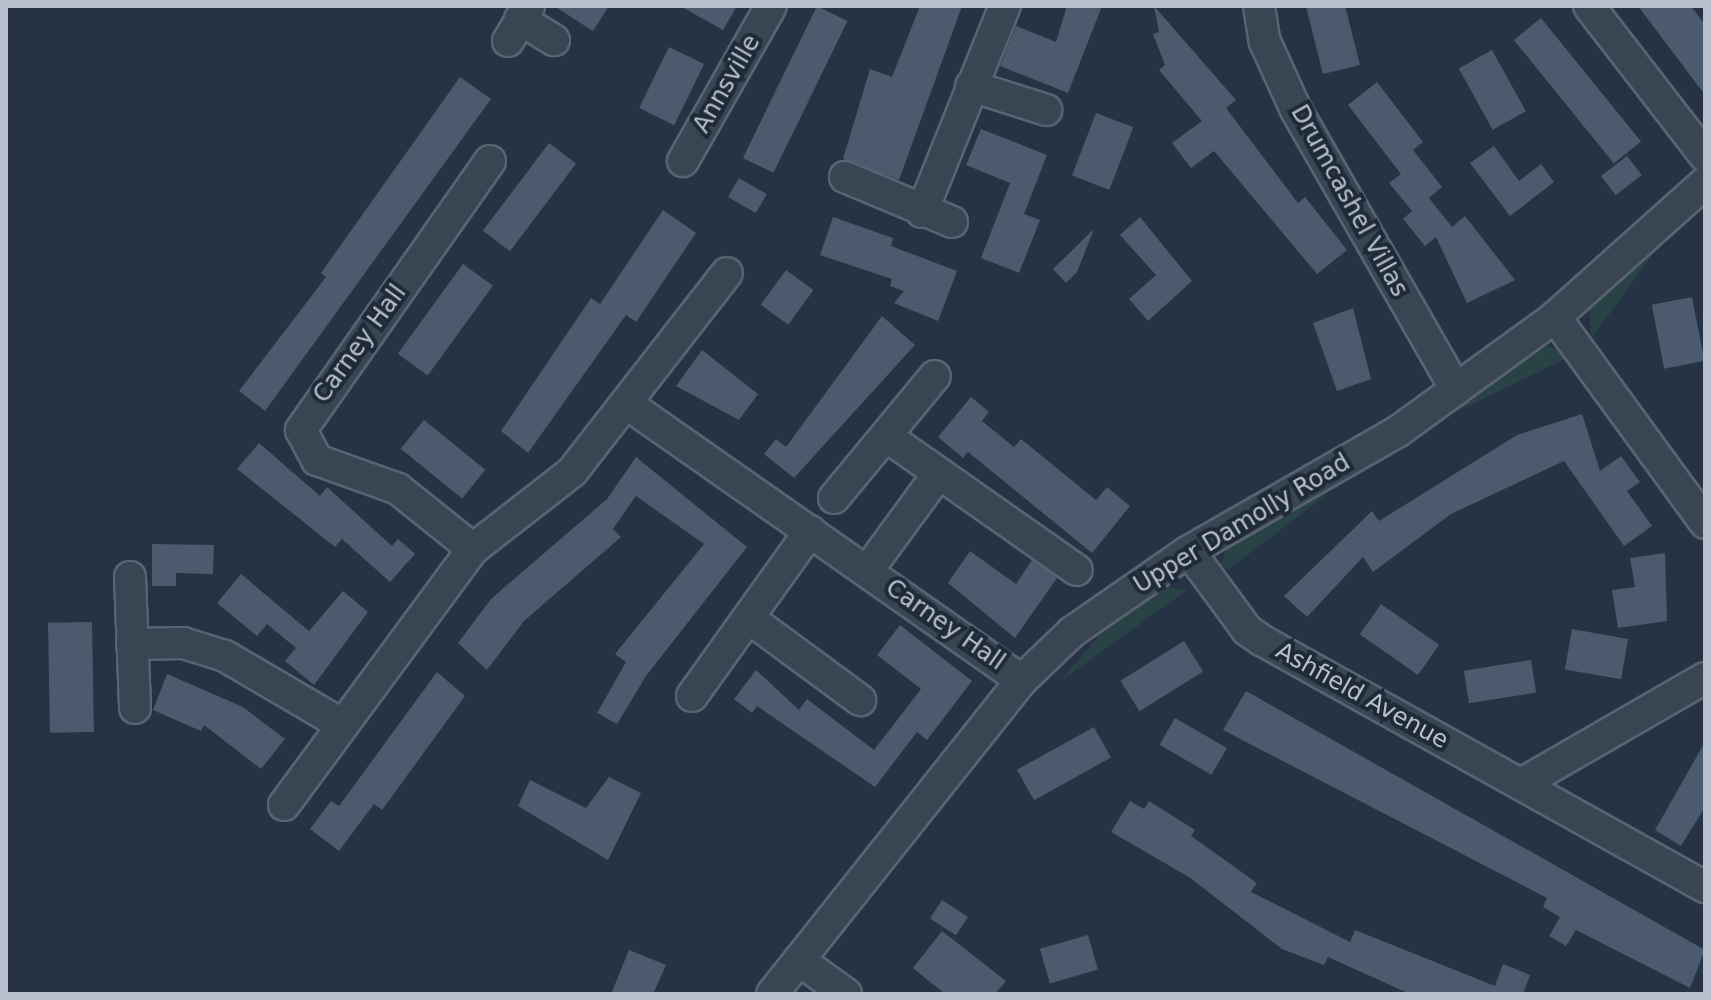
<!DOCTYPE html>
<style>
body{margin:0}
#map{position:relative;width:1711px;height:1000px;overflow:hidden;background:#253344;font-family:"DejaVu Sans",sans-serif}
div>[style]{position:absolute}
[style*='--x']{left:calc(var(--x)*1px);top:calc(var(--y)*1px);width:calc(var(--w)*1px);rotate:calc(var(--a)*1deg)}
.green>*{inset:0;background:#284245}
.building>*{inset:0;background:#4c5a6d;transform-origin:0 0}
.roads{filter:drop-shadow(2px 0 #596371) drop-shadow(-2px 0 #596371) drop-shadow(0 2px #596371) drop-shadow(0 -2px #596371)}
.street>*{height:30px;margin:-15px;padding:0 15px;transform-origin:15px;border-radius:15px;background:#3a4554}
span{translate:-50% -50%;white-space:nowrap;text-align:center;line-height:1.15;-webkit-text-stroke:8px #1f2a39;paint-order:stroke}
.street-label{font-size:24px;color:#b8c0cd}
.frame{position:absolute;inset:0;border:8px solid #b8c0cd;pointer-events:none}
</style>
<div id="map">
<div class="green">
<div style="clip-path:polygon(1669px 232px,1591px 339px,1589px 303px)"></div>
<div style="clip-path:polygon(1531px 346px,1557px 348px,1567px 358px,1418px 431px)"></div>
<div style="clip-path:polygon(1328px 494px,1229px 569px,1220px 568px,1227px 544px,1260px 517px)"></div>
<div style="clip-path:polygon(1161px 587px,1187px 590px,1058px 683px,1098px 637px)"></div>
</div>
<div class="building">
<div style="clip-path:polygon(554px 6px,609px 6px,593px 31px)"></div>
<div style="clip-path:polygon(680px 6px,737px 6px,723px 30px)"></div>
<div style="left:817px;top:6px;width:34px;height:169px;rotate:26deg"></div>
<div style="clip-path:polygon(920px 6px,962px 6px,899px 180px,843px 159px,870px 69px,892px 77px)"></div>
<div style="clip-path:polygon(1067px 6px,1102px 6px,1068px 93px,1000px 66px,1016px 26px,1056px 42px)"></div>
<div style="clip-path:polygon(1154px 6px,1236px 100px,1226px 108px,1298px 203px,1305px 197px,1347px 250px,1317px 274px,1214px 151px,1191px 168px,1172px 143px,1202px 121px,1159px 70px,1165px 65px,1153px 34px,1159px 32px)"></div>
<div style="clip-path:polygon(1306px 6px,1345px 6px,1360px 65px,1323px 74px)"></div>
<div style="clip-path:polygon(1638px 6px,1691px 6px,1705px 25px,1705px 95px)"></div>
<div style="left:1541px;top:18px;width:159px;height:35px;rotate:51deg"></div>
<div style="left:669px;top:47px;width:39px;height:68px;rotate:26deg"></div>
<div style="left:1492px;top:50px;width:70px;height:38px;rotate:61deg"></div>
<div style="clip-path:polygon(460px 77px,491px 99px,265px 411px,239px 391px,326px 277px,321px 273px)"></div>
<div style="clip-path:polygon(1377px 82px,1423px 142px,1413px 150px,1442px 187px,1429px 198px,1452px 227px,1465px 216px,1515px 280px,1467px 303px,1436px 237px,1425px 246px,1403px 219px,1412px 211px,1389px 183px,1401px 174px,1348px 105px)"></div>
<div style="left:1096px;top:113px;width:40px;height:67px;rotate:21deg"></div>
<div style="clip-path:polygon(981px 129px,1047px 155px,1024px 214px,1040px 220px,1019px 273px,981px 258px,1010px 183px,966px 165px)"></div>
<div style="left:549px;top:143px;width:34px;height:110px;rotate:37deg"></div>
<div style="clip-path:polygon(1494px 146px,1519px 181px,1541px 164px,1554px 182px,1510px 216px,1470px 163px)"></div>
<div style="left:1627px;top:156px;width:24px;height:33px;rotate:52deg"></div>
<div style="left:739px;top:178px;width:32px;height:22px;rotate:30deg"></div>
<div style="clip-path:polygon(663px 210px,696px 233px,636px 322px,626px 315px,528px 453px,501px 431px,591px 298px,600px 304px)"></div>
<div style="clip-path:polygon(833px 217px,893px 238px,891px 246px,957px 271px,938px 321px,894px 303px,904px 291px,890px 286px,892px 279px,820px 255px)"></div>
<div style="clip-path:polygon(1140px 217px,1192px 281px,1148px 321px,1129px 299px,1156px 275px,1120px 235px)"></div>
<div style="clip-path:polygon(1094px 229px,1077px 272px,1066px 283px,1053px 269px)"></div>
<div style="left:463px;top:264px;width:37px;height:111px;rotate:36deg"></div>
<div style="left:786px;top:270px;width:34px;height:43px;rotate:36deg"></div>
<div style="left:1692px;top:297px;width:65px;height:41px;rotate:79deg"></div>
<div style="clip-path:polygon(1353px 308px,1371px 379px,1337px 391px,1313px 323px)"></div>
<div style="clip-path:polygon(882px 316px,915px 345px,794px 478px,764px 454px,776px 439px,786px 447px)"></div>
<div style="clip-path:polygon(702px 350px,758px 394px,739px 420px,676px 386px)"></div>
<div style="clip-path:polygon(971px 397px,989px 412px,982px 421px,1014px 447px,1021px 439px,1096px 500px,1107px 487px,1130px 506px,1092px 553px,968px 452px,963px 458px,938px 437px)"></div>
<div style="clip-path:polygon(1582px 414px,1600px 471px,1621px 456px,1640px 482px,1627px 491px,1652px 526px,1624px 546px,1564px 461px,1451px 514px,1373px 572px,1363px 557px,1307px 617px,1284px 596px,1372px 511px,1379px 521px,1517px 435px)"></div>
<div style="left:424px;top:420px;width:79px;height:37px;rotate:39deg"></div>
<div style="clip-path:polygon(259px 443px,320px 496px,327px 487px,392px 546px,398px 539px,415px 554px,390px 582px,342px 539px,335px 547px,237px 469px)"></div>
<div style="clip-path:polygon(636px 457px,747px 547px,646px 676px,617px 724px,597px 713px,626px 662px,615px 654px,704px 544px,636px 496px,613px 529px,621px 537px,524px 621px,487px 670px,458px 643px,491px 599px,607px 499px)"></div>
<div style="clip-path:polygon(152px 544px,214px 545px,213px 574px,176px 573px,176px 586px,152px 586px)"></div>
<div style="clip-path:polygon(970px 551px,1016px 584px,1032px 560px,1057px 578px,1015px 638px,948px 583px)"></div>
<div style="clip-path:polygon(1665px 553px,1667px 621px,1618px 628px,1612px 590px,1635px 587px,1630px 558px)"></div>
<div style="clip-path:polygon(241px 574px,309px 631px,343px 591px,368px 612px,314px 685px,285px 661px,296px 648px,267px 624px,257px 636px,217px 603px)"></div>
<div style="left:1381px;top:604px;width:71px;height:37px;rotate:35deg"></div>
<div style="left:92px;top:622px;width:110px;height:44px;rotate:89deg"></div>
<div style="clip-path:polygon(900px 625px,972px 681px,927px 740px,917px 732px,875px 787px,757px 706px,752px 713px,734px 699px,756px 670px,799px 710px,807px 699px,874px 750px,921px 689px,877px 655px)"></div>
<div style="left:1572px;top:629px;width:57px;height:41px;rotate:10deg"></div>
<div style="left:1184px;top:641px;width:36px;height:75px;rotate:58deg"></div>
<div style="left:1531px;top:660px;width:33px;height:68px;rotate:81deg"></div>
<div style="clip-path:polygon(437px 672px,465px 696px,382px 810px,374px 804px,339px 851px,310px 829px,331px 801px,339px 806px)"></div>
<div style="clip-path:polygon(167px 674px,243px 707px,285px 739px,261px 769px,204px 725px,201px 731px,153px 710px)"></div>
<div style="clip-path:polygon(1246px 691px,1705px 950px,1690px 988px,1576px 930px,1566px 946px,1549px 936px,1560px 917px,1543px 907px,1547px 898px,1223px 730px)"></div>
<div style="left:1175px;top:718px;width:60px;height:31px;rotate:30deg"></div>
<div style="left:1094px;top:727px;width:35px;height:88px;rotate:61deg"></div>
<div style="clip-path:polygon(1705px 742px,1705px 807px,1681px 846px,1655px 830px)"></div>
<div style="clip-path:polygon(609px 777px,641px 793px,608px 860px,518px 806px,530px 780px,586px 808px)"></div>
<div style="clip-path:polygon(1130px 801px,1144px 809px,1149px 801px,1195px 830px,1191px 836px,1257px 883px,1251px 892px,1350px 942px,1355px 930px,1495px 986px,1503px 964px,1530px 975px,1523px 994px,1410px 994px,1328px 957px,1324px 965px,1282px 949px,1189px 877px,1111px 832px)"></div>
<div style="left:942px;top:900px;width:31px;height:22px;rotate:33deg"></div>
<div style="clip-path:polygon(942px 931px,1006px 981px,995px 994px,945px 994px,913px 968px)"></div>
<div style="left:1088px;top:935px;width:36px;height:50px;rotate:74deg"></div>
<div style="clip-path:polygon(629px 950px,666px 965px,653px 994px,611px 994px)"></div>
</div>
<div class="roads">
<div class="street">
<div style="--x:1259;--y:6;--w:36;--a:81"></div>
<div style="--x:1265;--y:42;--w:75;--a:65.5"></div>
<div style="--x:1296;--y:110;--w:322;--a:60.2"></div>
<div style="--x:1589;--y:6;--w:190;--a:52.3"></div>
<div style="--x:520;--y:19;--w:40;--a:32"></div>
<div style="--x:508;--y:41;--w:41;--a:-59"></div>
<div style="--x:971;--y:86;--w:79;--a:17.7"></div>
<div style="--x:490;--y:161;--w:329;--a:125.1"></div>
<div style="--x:301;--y:430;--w:34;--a:62"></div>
<div style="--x:317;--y:460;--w:86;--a:19.7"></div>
<div style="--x:398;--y:489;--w:96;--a:38.7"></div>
<div style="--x:473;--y:549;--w:125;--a:-37.9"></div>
<div style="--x:572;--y:472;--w:252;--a:-52.1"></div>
<div style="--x:683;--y:161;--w:178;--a:-60.4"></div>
<div style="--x:845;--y:177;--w:116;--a:22.8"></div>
<div style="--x:922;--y:212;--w:222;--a:-68.1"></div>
<div style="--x:1555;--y:317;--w:255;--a:53.9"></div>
<div style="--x:630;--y:406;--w:478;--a:35"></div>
<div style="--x:886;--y:436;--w:233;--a:35.1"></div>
<div style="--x:834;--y:498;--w:158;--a:-50.4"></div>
<div style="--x:1189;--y:551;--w:98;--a:53.7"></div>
<div style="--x:1247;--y:630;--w:19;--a:35"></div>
<div style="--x:1263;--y:641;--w:506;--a:29.1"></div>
<div style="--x:868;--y:570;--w:120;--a:-53.8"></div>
<div style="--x:130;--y:577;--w:131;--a:87.8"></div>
<div style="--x:750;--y:619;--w:137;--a:36.4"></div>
<div style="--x:132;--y:644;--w:51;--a:-1.1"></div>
<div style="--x:183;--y:643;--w:44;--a:17.2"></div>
<div style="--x:225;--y:656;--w:134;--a:30.4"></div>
<div style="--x:692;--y:696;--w:203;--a:-54.4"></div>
<div style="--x:1523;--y:783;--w:210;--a:-30"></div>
<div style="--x:284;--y:805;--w:318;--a:-53.6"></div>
<div style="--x:799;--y:960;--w:58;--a:35.9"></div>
<div style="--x:772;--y:994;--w:401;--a:-51.5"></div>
<div style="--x:1022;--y:680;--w:69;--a:-43.8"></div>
<div style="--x:1072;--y:632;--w:142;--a:-34.7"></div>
<div style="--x:1189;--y:551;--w:240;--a:-29.8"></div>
<div style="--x:1397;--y:432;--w:195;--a:-36"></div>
<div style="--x:1555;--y:317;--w:201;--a:-41.8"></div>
</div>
</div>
<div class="street-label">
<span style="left:727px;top:84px;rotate:-60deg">Annsville</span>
<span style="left:1349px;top:201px;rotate:61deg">Drumcashel Villas</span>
<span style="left:360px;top:344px;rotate:-54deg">Carney Hall</span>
<span style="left:1242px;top:524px;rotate:-31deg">Upper Damolly Road</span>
<span style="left:945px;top:625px;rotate:35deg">Carney Hall</span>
<span style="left:1362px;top:696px;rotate:29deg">Ashfield Avenue</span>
</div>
<div class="frame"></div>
</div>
